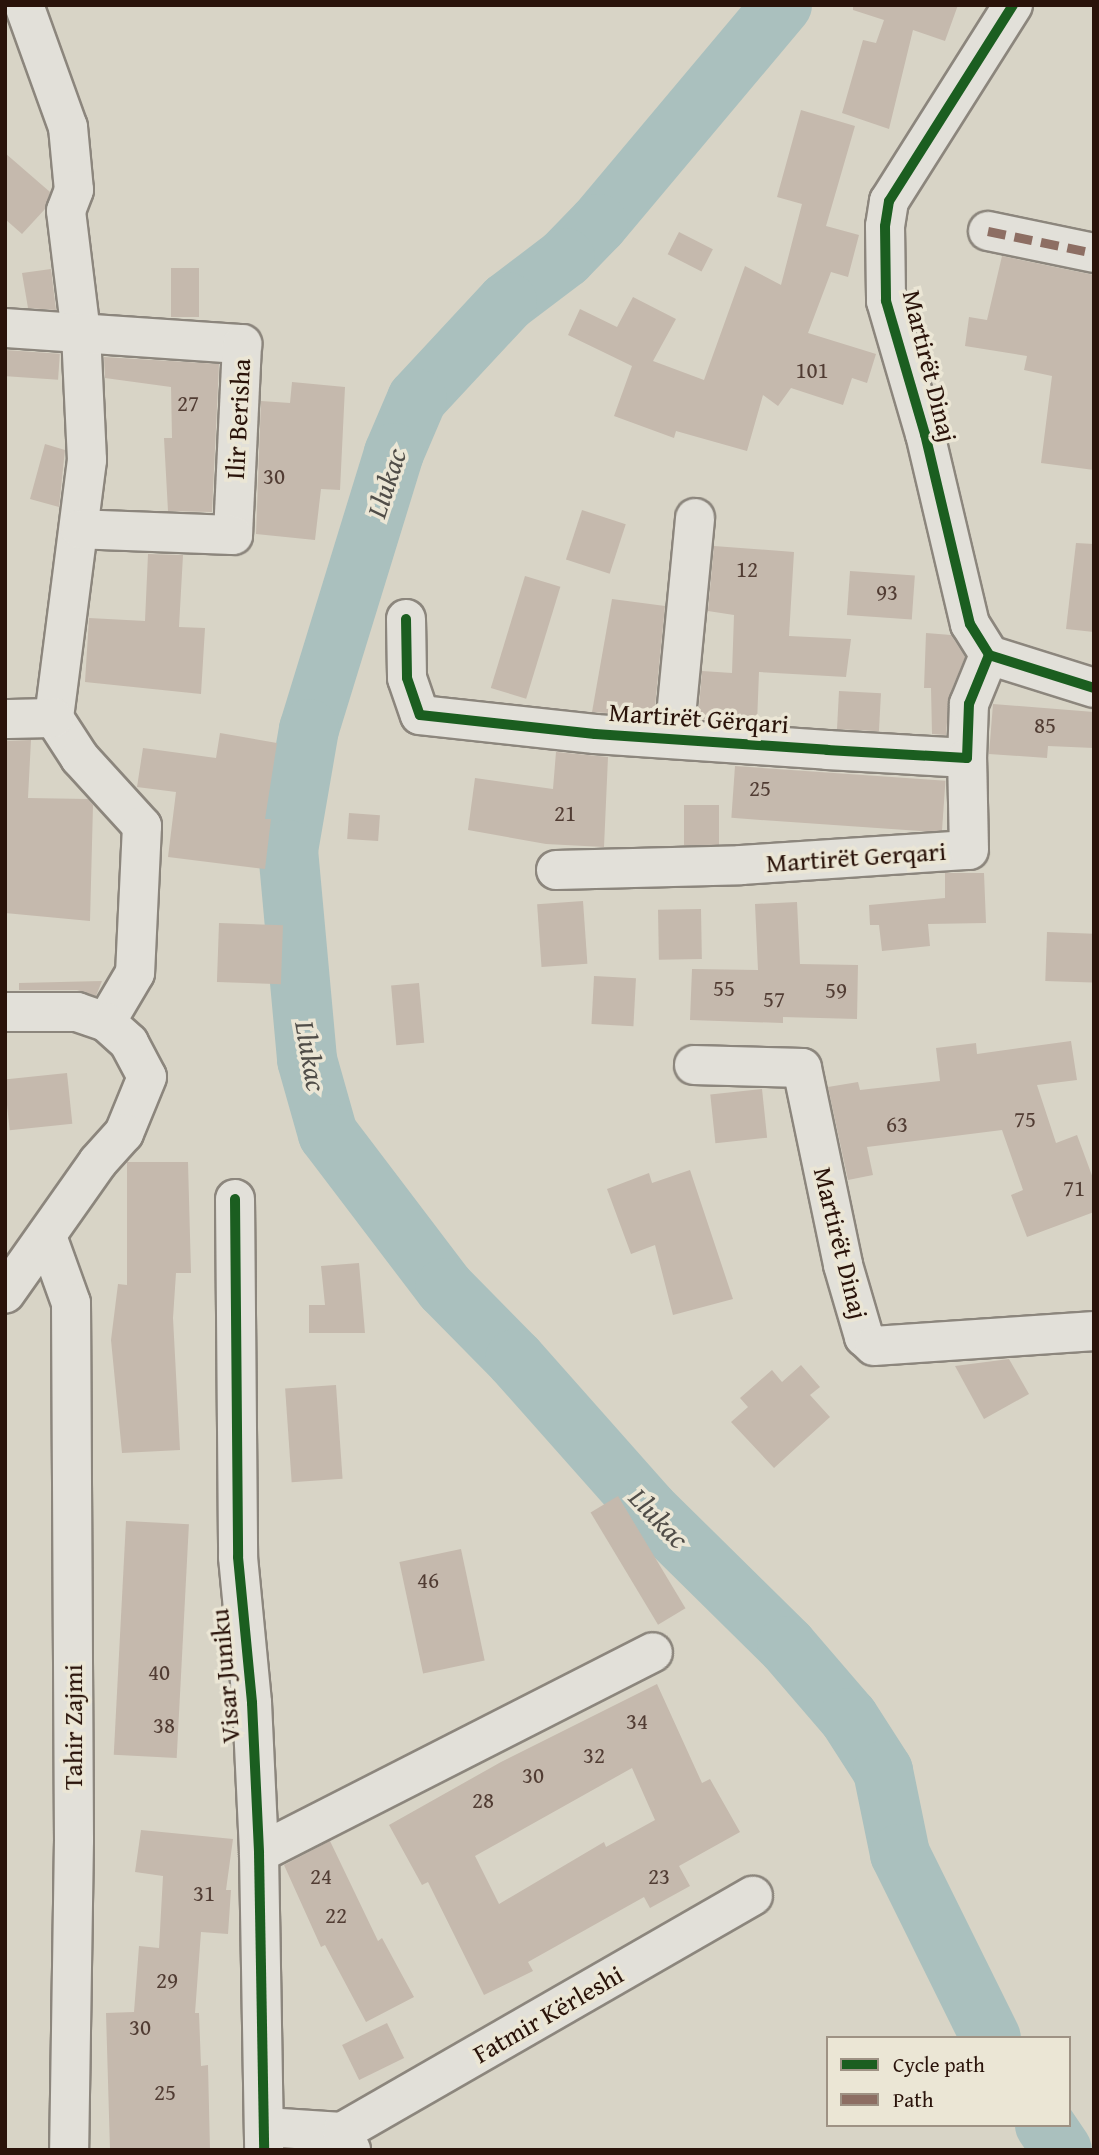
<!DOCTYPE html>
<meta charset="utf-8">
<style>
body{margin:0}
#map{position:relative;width:1099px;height:2155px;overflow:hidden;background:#d8d4c6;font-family:"Gentium Book Plus",serif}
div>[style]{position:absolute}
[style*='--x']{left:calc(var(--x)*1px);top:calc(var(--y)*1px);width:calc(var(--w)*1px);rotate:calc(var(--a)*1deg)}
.river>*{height:60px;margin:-30px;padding:0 30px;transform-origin:30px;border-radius:30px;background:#aac0be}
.building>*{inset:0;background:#c5b9ad;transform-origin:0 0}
.roads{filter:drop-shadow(2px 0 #8c867d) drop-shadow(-2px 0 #8c867d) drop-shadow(0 2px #8c867d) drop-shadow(0 -2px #8c867d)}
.minor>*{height:38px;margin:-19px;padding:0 19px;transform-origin:19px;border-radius:19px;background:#e2e0d9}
.quiet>*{height:9px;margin-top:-4.5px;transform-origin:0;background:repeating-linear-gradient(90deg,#8d6e63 0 18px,transparent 0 27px)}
.cycleway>*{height:10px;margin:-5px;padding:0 5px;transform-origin:5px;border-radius:5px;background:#1b5e20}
span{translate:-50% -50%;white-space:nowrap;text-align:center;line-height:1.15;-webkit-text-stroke:7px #ebe6d5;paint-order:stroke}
.number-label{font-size:23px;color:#513c33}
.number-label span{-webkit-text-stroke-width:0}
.street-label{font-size:26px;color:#2a130a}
.water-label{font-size:28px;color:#504d48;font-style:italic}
.frame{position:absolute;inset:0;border:7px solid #2a130a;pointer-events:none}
.legend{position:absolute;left:826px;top:2036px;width:245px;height:91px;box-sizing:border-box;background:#ebe6d5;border:2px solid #9e9284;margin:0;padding:9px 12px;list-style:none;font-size:21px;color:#2a130a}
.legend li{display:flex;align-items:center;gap:14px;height:35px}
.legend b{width:35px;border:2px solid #9e9284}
</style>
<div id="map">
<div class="river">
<div style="--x:782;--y:5;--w:286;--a:130"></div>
<div style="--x:598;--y:224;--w:47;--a:134.1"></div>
<div style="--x:565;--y:258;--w:73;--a:142.8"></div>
<div style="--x:507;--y:302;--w:132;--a:132.9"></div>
<div style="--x:417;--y:399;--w:59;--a:113.1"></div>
<div style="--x:394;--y:453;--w:289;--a:107.1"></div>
<div style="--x:309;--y:729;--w:123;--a:99.8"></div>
<div style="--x:288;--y:850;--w:211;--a:84.8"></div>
<div style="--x:307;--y:1060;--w:77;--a:74.2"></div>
<div style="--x:328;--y:1134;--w:193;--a:52.8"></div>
<div style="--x:445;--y:1288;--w:100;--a:45.4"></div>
<div style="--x:515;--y:1359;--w:202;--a:48.4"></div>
<div style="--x:649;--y:1510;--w:194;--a:44.6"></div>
<div style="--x:787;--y:1646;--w:95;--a:49.3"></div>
<div style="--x:849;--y:1718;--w:63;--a:57.3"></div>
<div style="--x:883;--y:1771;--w:85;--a:78.4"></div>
<div style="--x:900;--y:1854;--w:205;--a:63.7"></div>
<div style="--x:1045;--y:2125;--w:30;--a:56"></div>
</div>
<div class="building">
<div style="clip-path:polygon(853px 5px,958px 5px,945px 41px,913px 30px,889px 129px,842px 113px,863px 40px,876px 43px,884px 20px,853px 10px)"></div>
<div style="clip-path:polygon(801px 110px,855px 126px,826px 226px,859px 235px,848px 277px,831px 272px,808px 333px,876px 354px,867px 383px,852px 378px,843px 405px,791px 388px,778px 406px,763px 395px,747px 451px,676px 431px,674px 438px,614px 416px,632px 366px,568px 335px,580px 309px,617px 327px,633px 297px,676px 319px,653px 361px,704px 380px,745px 266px,781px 285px,802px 204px,777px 197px)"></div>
<div style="clip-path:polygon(5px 153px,50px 192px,45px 209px,22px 234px,5px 219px)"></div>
<div style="left:679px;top:232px;width:38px;height:25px;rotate:27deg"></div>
<div style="clip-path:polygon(1002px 256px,1094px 275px,1094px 470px,1041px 463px,1052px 376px,1024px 370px,1027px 356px,965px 346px,969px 317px,987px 320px)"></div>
<div style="left:171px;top:268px;width:28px;height:49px"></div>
<div style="clip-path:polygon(51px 269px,56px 310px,28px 308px,22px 273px)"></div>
<div style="left:5px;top:350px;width:55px;height:26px;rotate:4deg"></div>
<div style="clip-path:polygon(104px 357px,219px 364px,212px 512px,168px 511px,164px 438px,172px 438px,171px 387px,105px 378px)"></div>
<div style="clip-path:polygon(292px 382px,345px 387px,340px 490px,321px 489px,315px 540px,256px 534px,261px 401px,290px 403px)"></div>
<div style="clip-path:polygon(45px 444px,65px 450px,59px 507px,30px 499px)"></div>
<div style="left:582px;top:510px;width:46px;height:52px;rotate:18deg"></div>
<div style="clip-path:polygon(1076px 543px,1094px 544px,1094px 632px,1066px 629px)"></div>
<div style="clip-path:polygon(714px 546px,794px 552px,789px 636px,851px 639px,846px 677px,759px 672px,757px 723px,698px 719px,702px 671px,732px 673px,734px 615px,708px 611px)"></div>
<div style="clip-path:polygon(148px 554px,183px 555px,179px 627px,205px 628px,201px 694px,85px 682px,89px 618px,145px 621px)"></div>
<div style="left:850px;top:571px;width:65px;height:44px;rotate:4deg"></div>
<div style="left:525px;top:576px;width:37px;height:117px;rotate:17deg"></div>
<div style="clip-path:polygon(612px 599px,665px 606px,654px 716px,592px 712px)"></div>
<div style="clip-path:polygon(926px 633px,951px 635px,965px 657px,949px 696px,946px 735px,932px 734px,931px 688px,924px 688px)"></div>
<div style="left:839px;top:691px;width:42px;height:38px;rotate:3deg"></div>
<div style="clip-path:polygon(993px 704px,1094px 712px,1094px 748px,1048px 746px,1047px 758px,989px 754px)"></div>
<div style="clip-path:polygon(220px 733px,277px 743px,265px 819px,271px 819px,265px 869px,168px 857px,176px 792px,137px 787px,143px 748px,216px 758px)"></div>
<div style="clip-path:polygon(31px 740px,28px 798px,88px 799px,93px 805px,90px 921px,5px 913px,5px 741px)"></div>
<div style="clip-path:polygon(556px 752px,608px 757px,604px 847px,546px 844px,468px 830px,475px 778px,553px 789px)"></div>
<div style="left:735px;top:766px;width:211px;height:52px;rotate:4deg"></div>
<div style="left:684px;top:805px;width:35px;height:40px"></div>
<div style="left:349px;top:813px;width:31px;height:26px;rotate:4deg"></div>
<div style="clip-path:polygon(945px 873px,984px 873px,986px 923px,928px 924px,930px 946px,882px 951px,879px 925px,870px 925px,869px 905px,945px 898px)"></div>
<div style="left:583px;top:901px;width:63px;height:46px;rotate:86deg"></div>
<div style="clip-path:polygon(797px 902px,800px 964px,858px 965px,857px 1019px,783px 1017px,783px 1023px,690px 1020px,692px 969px,758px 970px,755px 904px)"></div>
<div style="left:701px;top:909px;width:50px;height:43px;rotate:89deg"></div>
<div style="left:219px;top:923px;width:64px;height:59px;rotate:2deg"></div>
<div style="left:1047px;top:932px;width:47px;height:49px;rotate:2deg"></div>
<div style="left:594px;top:976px;width:42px;height:48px;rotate:3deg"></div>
<div style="clip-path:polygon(102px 981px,96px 996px,77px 990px,19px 990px,19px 983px)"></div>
<div style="left:419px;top:983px;width:60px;height:28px;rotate:85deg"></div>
<div style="clip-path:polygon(1071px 1041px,1077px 1080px,1037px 1085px,1056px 1143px,1077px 1135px,1094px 1181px,1094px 1212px,1027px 1237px,1011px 1195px,1023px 1190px,1002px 1130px,867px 1147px,873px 1175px,848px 1180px,828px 1087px,858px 1082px,860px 1090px,940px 1081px,936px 1048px,976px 1043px,977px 1054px)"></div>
<div style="left:67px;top:1073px;width:51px;height:63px;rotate:84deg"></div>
<div style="left:762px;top:1089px;width:49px;height:52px;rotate:84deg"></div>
<div style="clip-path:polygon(127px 1162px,188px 1162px,191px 1273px,176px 1273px,173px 1318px,180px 1450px,122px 1453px,111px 1340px,118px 1284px,127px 1285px)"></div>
<div style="clip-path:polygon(690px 1170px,733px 1299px,673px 1315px,655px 1245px,631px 1254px,607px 1189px,649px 1173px,652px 1183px)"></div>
<div style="clip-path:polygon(359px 1263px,365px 1333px,309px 1333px,309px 1305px,325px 1305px,321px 1266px)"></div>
<div style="clip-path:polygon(1009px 1359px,1029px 1394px,984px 1419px,955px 1366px)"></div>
<div style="clip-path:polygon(801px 1365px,820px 1387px,810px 1395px,830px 1417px,774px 1468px,731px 1422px,748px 1407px,740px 1398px,772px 1370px,782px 1382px)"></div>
<div style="left:336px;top:1385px;width:94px;height:51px;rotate:86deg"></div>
<div style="left:618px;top:1496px;width:131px;height:32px;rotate:59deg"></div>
<div style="left:126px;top:1521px;width:63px;height:234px;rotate:3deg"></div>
<div style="left:461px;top:1549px;width:114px;height:63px;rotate:78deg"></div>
<div style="clip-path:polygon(evenodd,657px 1684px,702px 1783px,710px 1779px,740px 1832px,679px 1866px,690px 1886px,650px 1908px,644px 1897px,528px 1962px,533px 1971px,484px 1995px,428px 1882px,422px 1885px,389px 1825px,501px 1762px,657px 1684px,632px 1768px,655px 1820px,606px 1847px,604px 1842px,499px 1904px,475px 1856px,632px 1768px)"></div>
<div style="clip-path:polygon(141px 1830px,233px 1839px,226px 1890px,231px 1890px,228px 1934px,201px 1932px,195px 2013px,199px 2013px,201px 2066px,208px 2065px,210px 2150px,110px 2150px,106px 2013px,134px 2012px,139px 1946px,159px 1948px,163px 1876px,135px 1872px)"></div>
<div style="clip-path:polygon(330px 1841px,378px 1941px,382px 1938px,414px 1997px,366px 2022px,325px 1945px,321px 1947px,284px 1865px)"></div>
<div style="left:387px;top:2023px;width:39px;height:50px;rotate:64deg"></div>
</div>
<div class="roads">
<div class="minor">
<div style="--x:24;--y:5;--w:130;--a:70.2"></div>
<div style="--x:68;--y:127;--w:63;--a:84.6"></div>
<div style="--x:74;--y:190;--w:22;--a:111"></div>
<div style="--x:66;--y:211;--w:123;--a:83"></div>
<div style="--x:81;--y:333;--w:127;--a:87.3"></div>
<div style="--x:87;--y:460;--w:260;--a:97.3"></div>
<div style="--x:1013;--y:5;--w:232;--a:122.3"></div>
<div style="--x:889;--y:201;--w:25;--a:99"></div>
<div style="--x:885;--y:226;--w:75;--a:89.2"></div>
<div style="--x:886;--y:301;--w:139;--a:73.7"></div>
<div style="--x:925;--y:434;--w:195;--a:76.7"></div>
<div style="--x:970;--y:624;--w:36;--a:58"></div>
<div style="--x:989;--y:655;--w:110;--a:17.4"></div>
<div style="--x:988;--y:231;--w:108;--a:11.7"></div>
<div style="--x:5;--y:328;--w:238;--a:3.9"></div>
<div style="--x:242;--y:344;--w:191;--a:92.7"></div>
<div style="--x:233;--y:535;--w:153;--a:-177.8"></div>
<div style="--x:406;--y:619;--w:59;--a:89"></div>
<div style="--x:407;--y:678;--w:39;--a:71"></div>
<div style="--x:420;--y:715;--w:176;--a:6.2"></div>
<div style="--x:595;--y:734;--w:233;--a:3.9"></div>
<div style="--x:827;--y:750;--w:140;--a:3.3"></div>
<div style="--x:967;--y:758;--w:54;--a:-87.9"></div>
<div style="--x:969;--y:704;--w:53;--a:-67.8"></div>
<div style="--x:54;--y:718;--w:48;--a:57"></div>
<div style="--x:80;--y:758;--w:92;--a:47.6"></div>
<div style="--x:142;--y:826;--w:147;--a:92.7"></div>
<div style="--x:135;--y:973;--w:57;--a:120.6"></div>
<div style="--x:5;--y:719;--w:49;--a:-1.2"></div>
<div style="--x:674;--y:737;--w:220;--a:-84.5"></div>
<div style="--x:556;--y:870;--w:185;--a:-1.5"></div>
<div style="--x:741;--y:865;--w:228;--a:-3.8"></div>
<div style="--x:969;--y:850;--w:92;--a:-91.2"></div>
<div style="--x:5;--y:1012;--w:72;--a:0"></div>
<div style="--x:77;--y:1012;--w:31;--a:19"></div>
<div style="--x:106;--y:1022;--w:31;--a:42"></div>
<div style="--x:129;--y:1043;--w:38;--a:62"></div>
<div style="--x:147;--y:1077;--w:61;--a:112.3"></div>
<div style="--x:124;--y:1133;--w:39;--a:132"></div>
<div style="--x:98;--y:1162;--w:161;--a:125.2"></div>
<div style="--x:694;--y:1065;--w:108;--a:1.6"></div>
<div style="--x:802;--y:1068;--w:201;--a:78.2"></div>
<div style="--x:843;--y:1265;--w:75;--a:73.7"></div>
<div style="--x:864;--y:1337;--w:13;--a:42"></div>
<div style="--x:874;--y:1346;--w:221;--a:-3.9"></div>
<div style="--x:235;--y:1199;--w:358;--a:89.5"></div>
<div style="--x:238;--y:1557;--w:147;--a:84.5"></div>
<div style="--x:252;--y:1703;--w:150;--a:87.3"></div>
<div style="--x:259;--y:1853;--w:297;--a:89"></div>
<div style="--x:48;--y:1239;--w:68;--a:70.2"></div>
<div style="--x:71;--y:1303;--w:537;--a:89.68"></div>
<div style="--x:74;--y:1840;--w:310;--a:90.9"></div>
<div style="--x:259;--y:1853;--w:442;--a:-27"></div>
<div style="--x:265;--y:2127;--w:77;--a:3.7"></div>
<div style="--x:342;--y:2132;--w:20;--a:63"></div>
<div style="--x:342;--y:2132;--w:474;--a:-29.9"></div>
</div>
</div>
<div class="quiet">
<div style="--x:988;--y:231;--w:108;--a:11.7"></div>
</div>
<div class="cycleway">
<div style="--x:1013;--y:5;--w:232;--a:122.3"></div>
<div style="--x:889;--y:201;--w:25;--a:99"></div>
<div style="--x:885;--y:226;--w:75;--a:89.2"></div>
<div style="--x:886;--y:301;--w:139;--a:73.7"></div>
<div style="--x:925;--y:434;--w:195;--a:76.7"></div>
<div style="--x:970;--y:624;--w:36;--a:58"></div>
<div style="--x:989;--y:655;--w:110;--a:17.4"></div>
<div style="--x:406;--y:619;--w:59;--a:89"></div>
<div style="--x:407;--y:678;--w:39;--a:71"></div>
<div style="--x:420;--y:715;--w:176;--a:6.2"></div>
<div style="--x:595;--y:734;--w:233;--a:3.9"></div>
<div style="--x:827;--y:750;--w:140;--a:3.3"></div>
<div style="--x:967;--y:758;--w:54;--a:-87.9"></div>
<div style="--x:969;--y:704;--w:53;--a:-67.8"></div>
<div style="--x:235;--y:1199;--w:358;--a:89.5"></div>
<div style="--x:238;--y:1557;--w:147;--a:84.5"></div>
<div style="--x:252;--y:1703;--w:150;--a:87.3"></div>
<div style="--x:259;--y:1853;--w:297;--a:89"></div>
</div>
<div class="number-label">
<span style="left:812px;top:370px">101</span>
<span style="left:188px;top:403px">27</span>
<span style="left:274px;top:476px">30</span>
<span style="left:747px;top:569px">12</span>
<span style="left:887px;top:592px">93</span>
<span style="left:1045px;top:725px">85</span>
<span style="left:760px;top:788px">25</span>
<span style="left:565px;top:813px">21</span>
<span style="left:724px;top:988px">55</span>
<span style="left:836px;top:990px">59</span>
<span style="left:774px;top:999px">57</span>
<span style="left:1025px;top:1119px">75</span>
<span style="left:897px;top:1124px">63</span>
<span style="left:1074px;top:1188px">71</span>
<span style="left:428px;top:1580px">46</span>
<span style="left:159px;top:1672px">40</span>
<span style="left:637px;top:1721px">34</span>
<span style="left:164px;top:1725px">38</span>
<span style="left:594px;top:1755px">32</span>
<span style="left:533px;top:1775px">30</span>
<span style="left:483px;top:1800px">28</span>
<span style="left:321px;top:1876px">24</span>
<span style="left:659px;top:1876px">23</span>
<span style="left:204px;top:1893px">31</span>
<span style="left:336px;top:1915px">22</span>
<span style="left:167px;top:1980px">29</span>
<span style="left:140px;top:2027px">30</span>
<span style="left:165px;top:2092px">25</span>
</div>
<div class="street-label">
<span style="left:930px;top:366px;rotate:76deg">Martirët Dinaj</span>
<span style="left:238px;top:419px;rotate:-87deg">Ilir Berisha</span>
<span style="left:699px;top:718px;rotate:4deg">Martirët Gërqari</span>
<span style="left:856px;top:857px;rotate:-4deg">Martirët Gerqari</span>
<span style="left:841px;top:1243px;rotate:76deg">Martirët Dinaj</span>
<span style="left:225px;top:1676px;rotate:-95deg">Visar Juniku</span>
<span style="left:73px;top:1727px;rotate:-90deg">Tahir Zajmi</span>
<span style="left:548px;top:2014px;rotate:-30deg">Fatmir Kërleshi</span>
</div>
<div class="water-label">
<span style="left:386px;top:483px;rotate:-72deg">Llukac</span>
<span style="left:311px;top:1056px;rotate:80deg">Llukac</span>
<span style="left:659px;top:1518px;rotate:46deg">Llukac</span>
</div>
<div class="frame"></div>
<ul class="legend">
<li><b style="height:9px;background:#1b5e20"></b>Cycle path</li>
<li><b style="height:9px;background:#8d6e63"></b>Path</li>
</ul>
</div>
